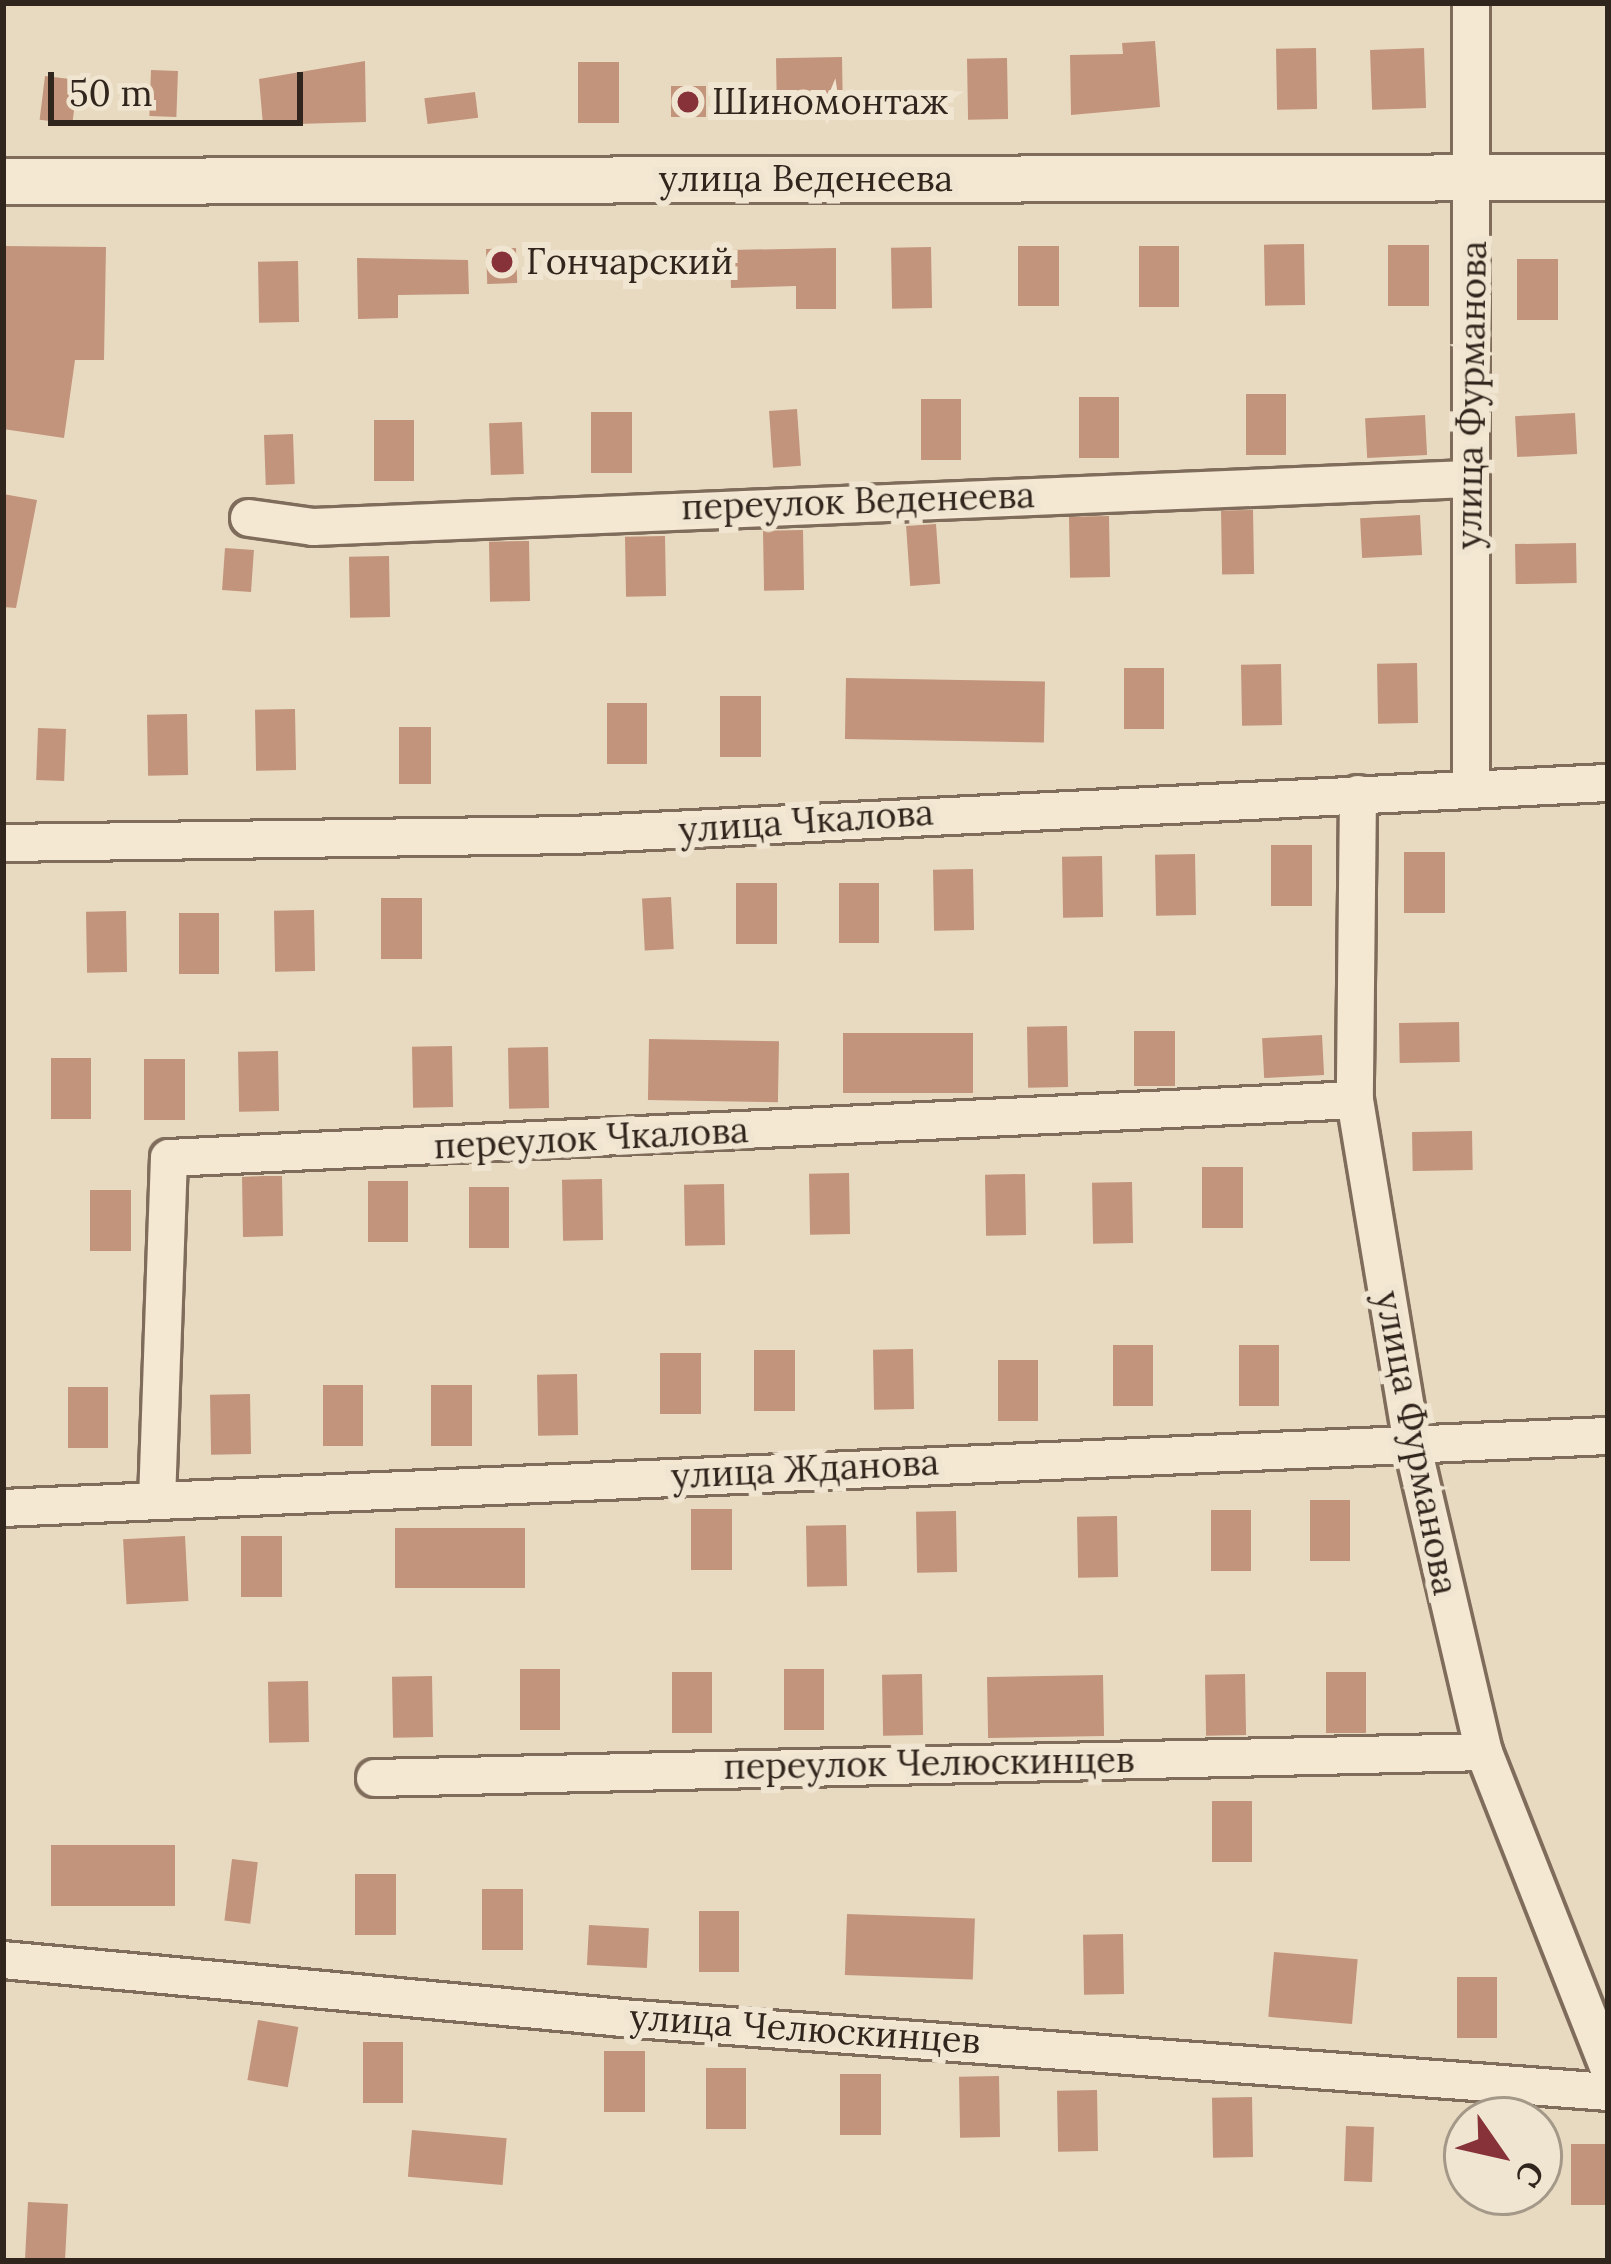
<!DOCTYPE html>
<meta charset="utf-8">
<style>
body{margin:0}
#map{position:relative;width:1611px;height:2264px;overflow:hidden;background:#e8dac1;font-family:Lora,serif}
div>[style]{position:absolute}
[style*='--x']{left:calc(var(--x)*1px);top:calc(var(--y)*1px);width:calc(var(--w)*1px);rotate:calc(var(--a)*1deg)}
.building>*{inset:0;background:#c2947b;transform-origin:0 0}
.roads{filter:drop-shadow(3px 0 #7f6c5b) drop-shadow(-3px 0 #7f6c5b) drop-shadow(0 3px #7f6c5b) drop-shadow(0 -3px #7f6c5b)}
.minor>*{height:36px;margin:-18px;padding:0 18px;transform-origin:18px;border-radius:18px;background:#f4e8d3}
.tertiary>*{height:45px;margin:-22.5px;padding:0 22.5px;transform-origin:22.5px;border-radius:22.5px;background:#f4e8d3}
.dots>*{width:33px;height:33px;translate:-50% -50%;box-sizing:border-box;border:6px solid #f0e5d0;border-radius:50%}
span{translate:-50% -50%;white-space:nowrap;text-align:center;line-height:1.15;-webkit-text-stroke:12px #f0e5d0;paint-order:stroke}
.poi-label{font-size:36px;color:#31261d}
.left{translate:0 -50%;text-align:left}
.street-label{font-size:36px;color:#31261d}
.frame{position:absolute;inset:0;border:6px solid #31261d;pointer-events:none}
.north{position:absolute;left:1443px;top:2096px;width:120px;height:120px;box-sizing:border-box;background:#f0e5d0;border:3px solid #a49988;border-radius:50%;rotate:124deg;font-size:33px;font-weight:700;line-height:48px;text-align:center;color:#31261d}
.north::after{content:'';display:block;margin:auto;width:42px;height:54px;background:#873238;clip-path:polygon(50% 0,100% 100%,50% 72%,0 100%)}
.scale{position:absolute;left:48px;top:72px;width:255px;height:54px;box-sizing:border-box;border:6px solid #31261d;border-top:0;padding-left:15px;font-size:36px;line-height:42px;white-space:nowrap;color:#31261d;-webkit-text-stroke:9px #f0e5d0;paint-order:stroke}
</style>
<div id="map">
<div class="building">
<div style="clip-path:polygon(1155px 41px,1160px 107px,1071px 115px,1070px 55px,1123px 54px,1122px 43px)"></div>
<div style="left:1316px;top:48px;width:61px;height:40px;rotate:89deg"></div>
<div style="left:1424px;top:48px;width:60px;height:54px;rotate:88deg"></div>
<div style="left:842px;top:57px;width:46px;height:66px;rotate:89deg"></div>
<div style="left:1007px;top:58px;width:61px;height:40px;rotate:89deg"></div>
<div style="clip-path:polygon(365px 61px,366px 122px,263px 125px,259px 79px)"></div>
<div style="left:619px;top:62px;width:61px;height:41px;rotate:90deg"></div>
<div style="left:151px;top:70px;width:27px;height:46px;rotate:2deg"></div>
<div style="left:45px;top:76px;width:33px;height:44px;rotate:7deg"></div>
<div style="left:671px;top:86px;width:35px;height:31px"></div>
<div style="left:475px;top:92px;width:26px;height:51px;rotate:83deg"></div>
<div style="left:1304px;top:244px;width:61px;height:40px;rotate:89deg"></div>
<div style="left:1429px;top:245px;width:61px;height:41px;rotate:90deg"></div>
<div style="clip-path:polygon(3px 246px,106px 247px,104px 360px,75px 360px,64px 438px,3px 429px)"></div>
<div style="left:1059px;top:246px;width:60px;height:41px;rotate:90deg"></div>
<div style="left:1179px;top:246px;width:61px;height:40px;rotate:90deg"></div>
<div style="left:931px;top:247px;width:61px;height:40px;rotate:89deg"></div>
<div style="left:516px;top:248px;width:35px;height:30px;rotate:88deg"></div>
<div style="clip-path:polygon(836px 248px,836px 309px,796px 309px,796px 286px,731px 288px,730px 250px)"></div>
<div style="clip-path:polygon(357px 258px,468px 260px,469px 294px,398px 295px,398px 318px,358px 319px)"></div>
<div style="left:1517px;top:259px;width:41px;height:61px"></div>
<div style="left:298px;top:261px;width:61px;height:40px;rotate:89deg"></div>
<div style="left:1246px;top:394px;width:40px;height:61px"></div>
<div style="left:1079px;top:397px;width:40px;height:61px"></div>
<div style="left:961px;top:399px;width:61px;height:40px;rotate:90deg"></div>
<div style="left:797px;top:409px;width:57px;height:28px;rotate:86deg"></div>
<div style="left:632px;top:412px;width:61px;height:41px;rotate:90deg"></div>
<div style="left:1575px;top:413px;width:41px;height:60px;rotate:87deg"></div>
<div style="left:1425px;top:415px;width:40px;height:60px;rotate:87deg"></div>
<div style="left:374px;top:420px;width:40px;height:61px"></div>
<div style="left:522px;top:422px;width:52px;height:33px;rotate:88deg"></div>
<div style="left:293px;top:434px;width:50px;height:29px;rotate:88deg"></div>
<div style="clip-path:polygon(3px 494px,37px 500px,16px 608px,3px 607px)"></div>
<div style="left:1253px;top:510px;width:64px;height:32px;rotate:89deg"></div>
<div style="left:1420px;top:515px;width:40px;height:60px;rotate:87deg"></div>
<div style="left:1109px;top:516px;width:61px;height:40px;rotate:89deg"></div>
<div style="left:936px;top:524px;width:60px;height:30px;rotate:86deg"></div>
<div style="left:803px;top:530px;width:60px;height:40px;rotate:89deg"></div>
<div style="left:665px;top:536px;width:60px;height:40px;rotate:89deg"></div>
<div style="left:529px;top:541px;width:60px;height:40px;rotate:89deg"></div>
<div style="left:1576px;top:543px;width:40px;height:61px;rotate:89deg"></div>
<div style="left:225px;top:548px;width:29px;height:42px;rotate:4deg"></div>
<div style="left:389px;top:556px;width:61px;height:40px;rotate:89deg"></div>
<div style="left:1417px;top:663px;width:60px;height:40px;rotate:89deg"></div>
<div style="left:1281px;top:664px;width:61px;height:40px;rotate:89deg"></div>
<div style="left:1124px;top:668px;width:40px;height:61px"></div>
<div style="left:846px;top:678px;width:199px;height:61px;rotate:1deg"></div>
<div style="left:761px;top:696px;width:61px;height:41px;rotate:90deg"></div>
<div style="left:607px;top:703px;width:40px;height:61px"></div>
<div style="left:295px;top:709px;width:61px;height:40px;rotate:89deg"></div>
<div style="left:187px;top:714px;width:61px;height:40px;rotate:89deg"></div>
<div style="left:399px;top:727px;width:32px;height:57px"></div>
<div style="left:38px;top:728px;width:28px;height:52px;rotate:2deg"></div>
<div style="left:1271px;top:845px;width:41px;height:61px"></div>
<div style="left:1445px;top:852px;width:61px;height:41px;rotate:90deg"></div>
<div style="left:1195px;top:854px;width:61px;height:40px;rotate:89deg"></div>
<div style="left:1102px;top:856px;width:61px;height:40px;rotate:89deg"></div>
<div style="left:973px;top:869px;width:61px;height:40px;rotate:89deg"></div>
<div style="left:777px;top:883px;width:61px;height:41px;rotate:90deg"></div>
<div style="left:839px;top:883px;width:40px;height:60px"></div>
<div style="left:671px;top:897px;width:52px;height:29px;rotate:87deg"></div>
<div style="left:381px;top:898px;width:41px;height:61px"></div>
<div style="left:314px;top:910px;width:61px;height:40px;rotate:89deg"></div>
<div style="left:126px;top:911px;width:61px;height:40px;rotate:89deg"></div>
<div style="left:179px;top:913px;width:40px;height:61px"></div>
<div style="left:1459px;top:1022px;width:40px;height:60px;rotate:89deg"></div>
<div style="left:1067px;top:1026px;width:61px;height:40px;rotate:89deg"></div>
<div style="left:1175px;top:1031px;width:55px;height:41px;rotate:90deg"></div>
<div style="left:973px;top:1033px;width:60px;height:130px;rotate:90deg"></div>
<div style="left:1322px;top:1035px;width:40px;height:60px;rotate:87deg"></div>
<div style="left:649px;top:1039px;width:130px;height:61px;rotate:1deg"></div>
<div style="left:452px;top:1046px;width:61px;height:40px;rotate:89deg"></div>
<div style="left:548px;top:1047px;width:61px;height:40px;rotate:89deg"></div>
<div style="left:278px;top:1051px;width:60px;height:40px;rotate:89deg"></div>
<div style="left:51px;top:1058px;width:40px;height:61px"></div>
<div style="left:144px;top:1059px;width:41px;height:61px"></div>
<div style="left:1472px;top:1131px;width:39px;height:60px;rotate:89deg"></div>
<div style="left:1202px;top:1167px;width:41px;height:61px"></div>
<div style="left:849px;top:1173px;width:61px;height:40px;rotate:89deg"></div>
<div style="left:1025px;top:1174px;width:61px;height:40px;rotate:89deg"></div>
<div style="clip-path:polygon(263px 1176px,282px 1176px,283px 1236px,243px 1237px,242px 1177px)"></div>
<div style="left:602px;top:1179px;width:61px;height:40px;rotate:89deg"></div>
<div style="left:368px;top:1181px;width:40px;height:61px"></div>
<div style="left:1132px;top:1182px;width:61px;height:40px;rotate:89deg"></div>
<div style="left:724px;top:1184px;width:61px;height:40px;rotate:89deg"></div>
<div style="left:469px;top:1187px;width:40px;height:61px"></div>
<div style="left:90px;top:1190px;width:41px;height:61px"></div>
<div style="left:1153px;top:1345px;width:61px;height:40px;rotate:90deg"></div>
<div style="left:1239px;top:1345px;width:40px;height:61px"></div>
<div style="left:913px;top:1349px;width:60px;height:40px;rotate:89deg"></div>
<div style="left:754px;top:1350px;width:41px;height:61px"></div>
<div style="left:701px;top:1353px;width:61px;height:41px;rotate:90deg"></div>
<div style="left:1038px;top:1360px;width:61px;height:40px;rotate:90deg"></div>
<div style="left:577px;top:1374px;width:61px;height:40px;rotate:89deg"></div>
<div style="left:323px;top:1385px;width:40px;height:61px"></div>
<div style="left:431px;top:1385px;width:41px;height:61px"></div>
<div style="left:68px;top:1387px;width:40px;height:61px"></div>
<div style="left:250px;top:1394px;width:60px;height:40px;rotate:89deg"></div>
<div style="left:1350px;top:1500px;width:61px;height:40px;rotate:90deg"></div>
<div style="left:691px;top:1509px;width:41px;height:61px"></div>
<div style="left:1251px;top:1510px;width:61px;height:40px;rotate:90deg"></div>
<div style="left:956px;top:1511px;width:61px;height:40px;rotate:89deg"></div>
<div style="left:1117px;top:1516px;width:61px;height:40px;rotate:89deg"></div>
<div style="left:846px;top:1525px;width:61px;height:40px;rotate:89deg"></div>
<div style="left:525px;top:1528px;width:60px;height:130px;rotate:90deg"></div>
<div style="left:185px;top:1536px;width:65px;height:62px;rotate:87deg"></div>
<div style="left:241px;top:1536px;width:41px;height:61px"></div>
<div style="left:560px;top:1669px;width:61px;height:40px;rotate:90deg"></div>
<div style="left:824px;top:1669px;width:61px;height:40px;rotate:90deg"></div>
<div style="left:712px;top:1672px;width:61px;height:40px;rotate:90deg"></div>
<div style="left:1326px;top:1672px;width:40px;height:61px"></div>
<div style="left:922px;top:1674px;width:61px;height:40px;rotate:89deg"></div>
<div style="left:1245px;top:1674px;width:61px;height:40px;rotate:89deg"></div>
<div style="left:1103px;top:1675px;width:61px;height:116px;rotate:89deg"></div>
<div style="left:432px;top:1676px;width:61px;height:40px;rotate:89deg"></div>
<div style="left:308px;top:1681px;width:61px;height:40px;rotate:89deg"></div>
<div style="left:1212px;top:1801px;width:40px;height:61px"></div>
<div style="left:175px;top:1845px;width:61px;height:124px;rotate:90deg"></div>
<div style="left:232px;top:1859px;width:26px;height:62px;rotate:7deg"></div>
<div style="left:396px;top:1874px;width:61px;height:41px;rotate:90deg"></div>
<div style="left:482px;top:1889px;width:41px;height:61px"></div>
<div style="left:699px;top:1911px;width:40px;height:61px"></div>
<div style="left:847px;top:1914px;width:128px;height:61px;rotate:2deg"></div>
<div style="left:589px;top:1925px;width:60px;height:40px;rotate:3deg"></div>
<div style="left:1123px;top:1934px;width:60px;height:40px;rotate:89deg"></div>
<div style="left:1274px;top:1952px;width:84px;height:65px;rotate:5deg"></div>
<div style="left:1457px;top:1977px;width:40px;height:61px"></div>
<div style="left:258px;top:2020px;width:41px;height:61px;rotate:10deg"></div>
<div style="left:363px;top:2042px;width:40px;height:61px"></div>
<div style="left:604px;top:2051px;width:41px;height:61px"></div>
<div style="left:706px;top:2068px;width:40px;height:61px"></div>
<div style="left:881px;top:2074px;width:61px;height:41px;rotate:90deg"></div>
<div style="left:999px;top:2076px;width:61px;height:40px;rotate:89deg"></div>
<div style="left:1097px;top:2090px;width:61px;height:40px;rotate:89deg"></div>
<div style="left:1252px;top:2097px;width:60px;height:40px;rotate:89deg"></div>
<div style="left:1346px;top:2126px;width:28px;height:55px;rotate:2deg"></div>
<div style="left:412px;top:2130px;width:95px;height:47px;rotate:5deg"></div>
<div style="left:1608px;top:2144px;width:61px;height:37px;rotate:90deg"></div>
<div style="left:28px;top:2202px;width:40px;height:59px;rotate:3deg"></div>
</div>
<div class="roads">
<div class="minor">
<div style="--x:1471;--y:3;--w:784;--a:90"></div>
<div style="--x:249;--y:518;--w:65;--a:8"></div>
<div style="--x:313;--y:527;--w:1156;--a:-2.38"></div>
<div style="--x:1358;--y:794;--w:306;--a:90.6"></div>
<div style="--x:1355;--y:1100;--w:348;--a:80.6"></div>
<div style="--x:1412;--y:1443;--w:317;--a:76.9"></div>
<div style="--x:1484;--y:1752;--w:338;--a:68.5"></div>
<div style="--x:3;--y:843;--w:570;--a:-0.8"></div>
<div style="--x:573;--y:835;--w:1036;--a:-2.88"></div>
<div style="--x:157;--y:1501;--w:343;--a:-88"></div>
<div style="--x:169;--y:1158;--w:1187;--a:-2.8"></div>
<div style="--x:3;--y:1508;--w:1607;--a:-2.57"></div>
<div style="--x:375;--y:1778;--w:1109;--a:-1.34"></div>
<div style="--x:3;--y:1960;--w:622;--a:5.35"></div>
<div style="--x:622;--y:2018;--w:989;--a:4.29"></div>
</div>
<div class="tertiary">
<div style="--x:3;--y:181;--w:1605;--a:-0.14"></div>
</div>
</div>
<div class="dots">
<div style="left:688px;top:102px;background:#873238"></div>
<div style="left:502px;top:262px;background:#873238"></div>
</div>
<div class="poi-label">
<span class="left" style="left:712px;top:102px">Шиномонтаж</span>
<span class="left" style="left:526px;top:262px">Гончарский</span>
</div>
<div class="street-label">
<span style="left:806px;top:179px">улица Веденеева</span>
<span style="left:1471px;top:395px;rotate:-89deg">улица Фурманова</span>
<span style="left:858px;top:501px;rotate:-2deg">переулок Веденеева</span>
<span style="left:806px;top:821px;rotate:-4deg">улица Чкалова</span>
<span style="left:591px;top:1138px;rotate:-3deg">переулок Чкалова</span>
<span style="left:1417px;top:1443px;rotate:79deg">улица Фурманова</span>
<span style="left:805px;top:1469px;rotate:-3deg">улица Жданова</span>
<span style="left:929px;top:1763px;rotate:-1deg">переулок Челюскинцев</span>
<span style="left:805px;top:2029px;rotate:4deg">улица Челюскинцев</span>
</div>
<div class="frame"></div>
<div class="north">С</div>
<div class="scale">50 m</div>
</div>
